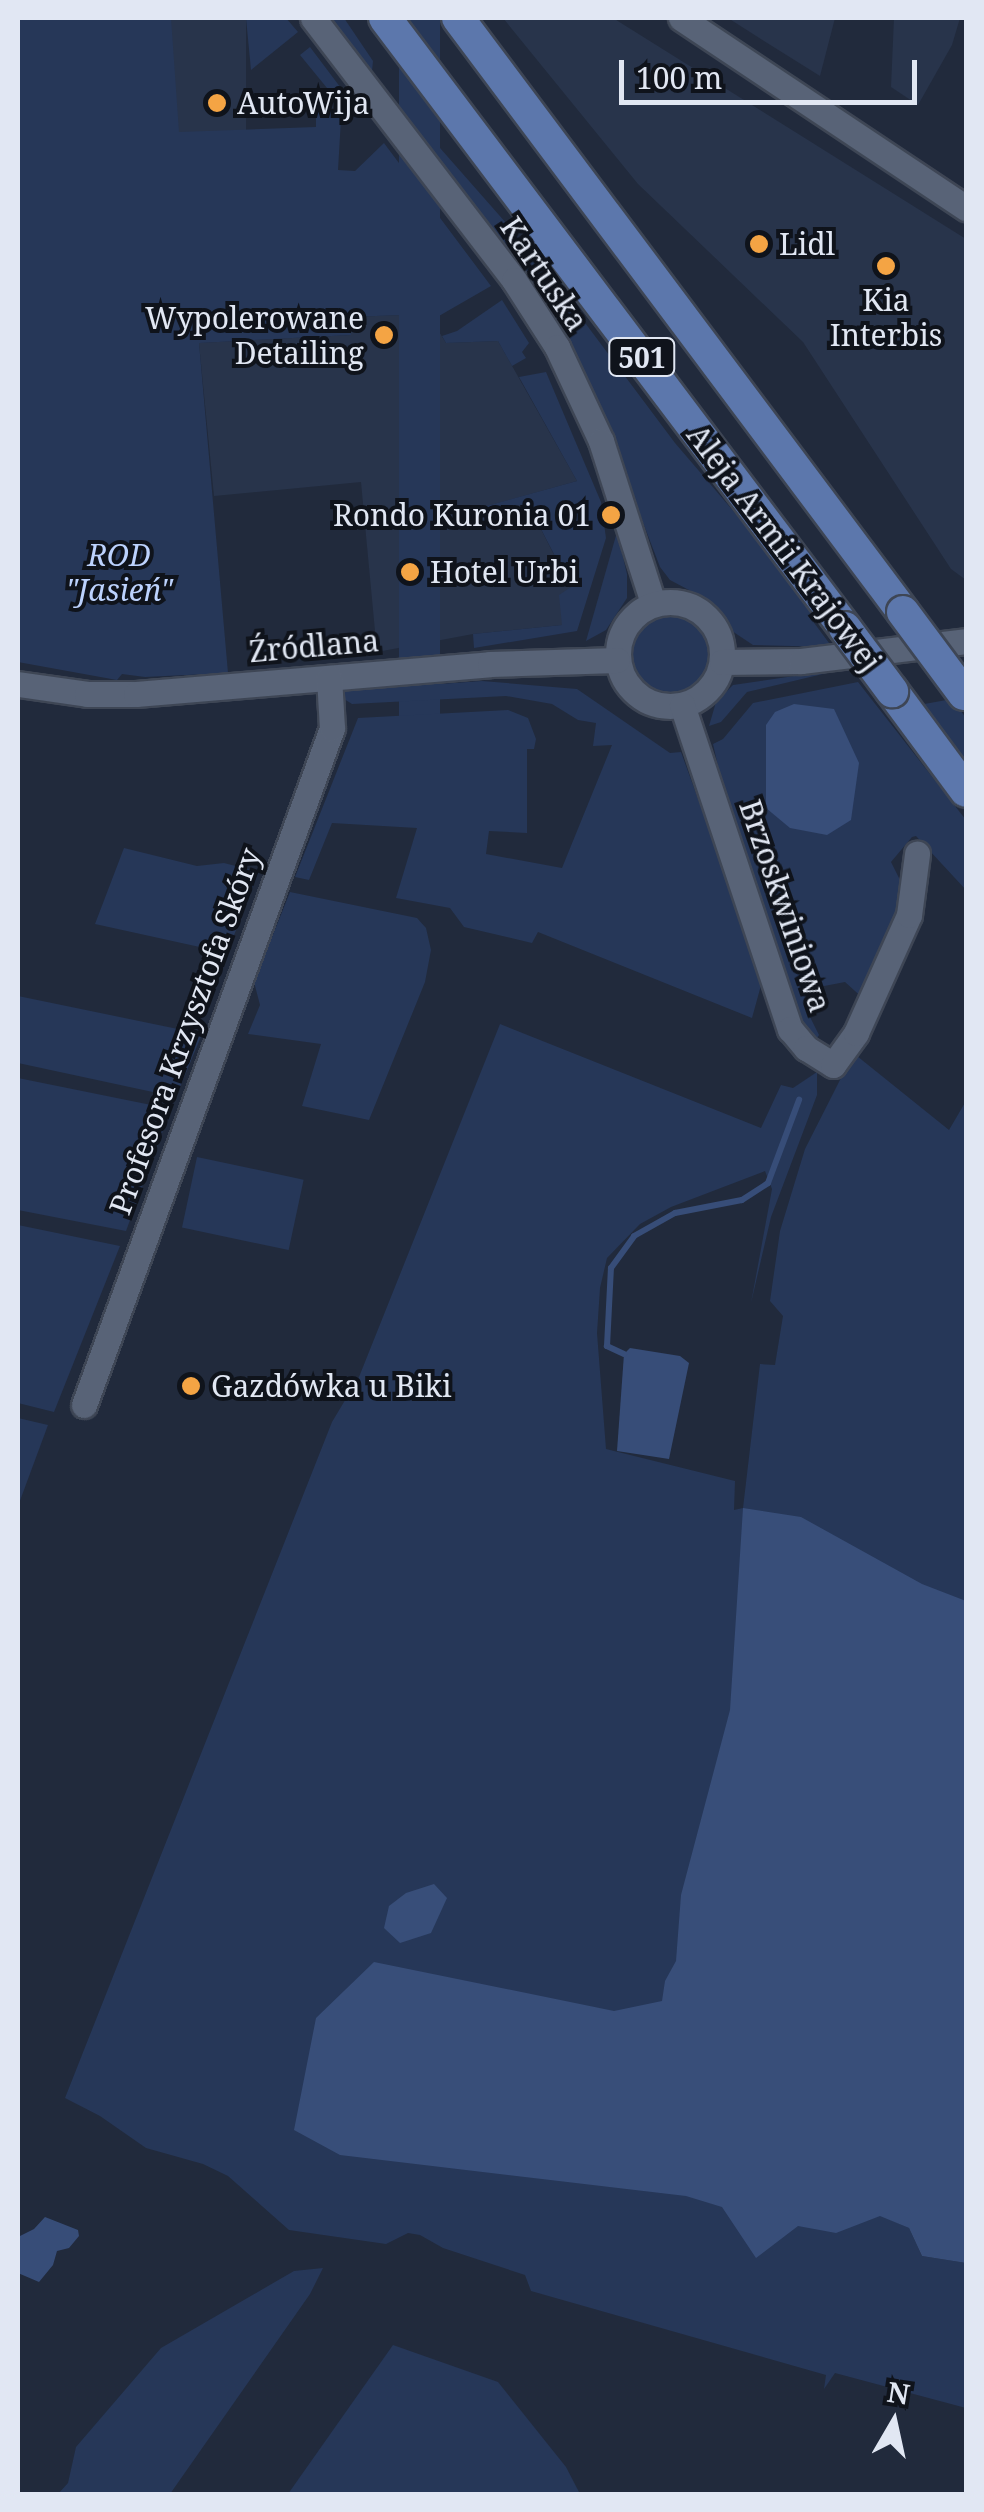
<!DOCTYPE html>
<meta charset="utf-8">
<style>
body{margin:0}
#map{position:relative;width:984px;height:2512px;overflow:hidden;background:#212a3c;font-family:"Noto Serif",serif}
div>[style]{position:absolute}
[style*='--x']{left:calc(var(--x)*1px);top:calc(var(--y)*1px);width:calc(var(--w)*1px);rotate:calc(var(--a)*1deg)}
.built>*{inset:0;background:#28344b;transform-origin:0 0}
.green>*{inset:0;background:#263758;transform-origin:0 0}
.round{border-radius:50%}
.forest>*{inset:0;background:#384e79}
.water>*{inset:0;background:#374d78}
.stream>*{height:6px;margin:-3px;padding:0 3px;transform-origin:3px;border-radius:3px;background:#374d78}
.roads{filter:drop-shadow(2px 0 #3e4655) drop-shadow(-2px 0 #3e4655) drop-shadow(0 2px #3e4655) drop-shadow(0 -2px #3e4655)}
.minor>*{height:25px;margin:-12.5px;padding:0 12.5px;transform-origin:12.5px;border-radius:12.5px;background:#586377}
.minor>.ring{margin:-12.5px;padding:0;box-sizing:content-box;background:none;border:25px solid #586377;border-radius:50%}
.major>*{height:32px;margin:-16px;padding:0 16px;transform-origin:16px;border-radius:16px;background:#5c77ac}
.bridges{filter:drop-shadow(2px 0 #3e4655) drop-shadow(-2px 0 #3e4655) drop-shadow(0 2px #3e4655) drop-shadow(0 -2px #3e4655)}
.major-bridge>*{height:32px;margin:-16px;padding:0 16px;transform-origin:16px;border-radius:16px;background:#5c77ac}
.dots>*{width:28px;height:28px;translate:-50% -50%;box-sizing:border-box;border:5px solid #0f131b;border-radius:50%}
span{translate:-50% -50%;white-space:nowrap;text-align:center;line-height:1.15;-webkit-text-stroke:8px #0f131b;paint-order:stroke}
.shield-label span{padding:2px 8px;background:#0f131b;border:2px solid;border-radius:8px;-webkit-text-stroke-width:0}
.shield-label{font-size:28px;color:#e1e7f3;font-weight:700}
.poi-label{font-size:30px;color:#e1e7f3}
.left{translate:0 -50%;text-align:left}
.right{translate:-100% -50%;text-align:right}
.street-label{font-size:30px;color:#e1e7f3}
.park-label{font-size:30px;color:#bcd2fd;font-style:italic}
.frame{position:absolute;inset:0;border:20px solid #e1e7f3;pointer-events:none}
.north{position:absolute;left:844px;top:2372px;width:100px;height:100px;-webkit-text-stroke:8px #0f131b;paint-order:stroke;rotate:9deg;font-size:28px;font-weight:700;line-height:40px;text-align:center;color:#e1e7f3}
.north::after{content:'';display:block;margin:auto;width:35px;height:45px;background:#e1e7f3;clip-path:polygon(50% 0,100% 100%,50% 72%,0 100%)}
.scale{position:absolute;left:619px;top:60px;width:298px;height:45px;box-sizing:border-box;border:5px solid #e1e7f3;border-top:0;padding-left:12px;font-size:30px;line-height:35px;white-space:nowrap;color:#e1e7f3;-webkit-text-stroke:8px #0f131b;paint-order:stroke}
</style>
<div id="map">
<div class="built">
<div style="left:171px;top:18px;width:75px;height:114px"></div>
<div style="clip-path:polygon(503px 18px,613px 18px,966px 239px,966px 580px,951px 569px,803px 342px,638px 184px)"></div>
<div style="clip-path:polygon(728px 18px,835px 18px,820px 76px,764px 41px)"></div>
<div style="clip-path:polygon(894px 18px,960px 18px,952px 45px,918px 105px,891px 87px)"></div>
<div style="clip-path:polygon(428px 314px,446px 343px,498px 341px,577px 481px,480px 508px,528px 504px,571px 588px,562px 625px,473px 634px,377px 652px,361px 482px,214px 496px,199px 343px,351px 335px,350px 317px)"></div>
</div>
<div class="green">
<div style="clip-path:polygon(18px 18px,171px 18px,179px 132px,316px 127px,316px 109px,330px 112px,341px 119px,338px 170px,355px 171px,384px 143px,491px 286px,432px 320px,428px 314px,350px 317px,351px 335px,199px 343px,228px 673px,145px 677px,122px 674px,117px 680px,18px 662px)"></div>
<div style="clip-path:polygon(246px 18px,286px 18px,298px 32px,251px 70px)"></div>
<div style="clip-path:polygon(328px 18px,344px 18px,373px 61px,372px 71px,424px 138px,433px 140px,535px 256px,675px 443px,771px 555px,814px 612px,809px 616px,832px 647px,753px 645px,732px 631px,704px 598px,670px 580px,660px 567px,606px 426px)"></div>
<div style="left:399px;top:18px;width:41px;height:746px"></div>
<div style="clip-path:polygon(310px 47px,356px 108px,357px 112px,320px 94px,327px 88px,300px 55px)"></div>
<div style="clip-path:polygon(502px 300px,529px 343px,522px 352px,526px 358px,512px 366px,498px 341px,446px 343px,442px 336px,457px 331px)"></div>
<div style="clip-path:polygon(546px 372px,601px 502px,606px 538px,577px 631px,474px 648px,473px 634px,562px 625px,559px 595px,571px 587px,528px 504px,472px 510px,577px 481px,519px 377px)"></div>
<div style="clip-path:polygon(617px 532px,627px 574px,627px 598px,606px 630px,586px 641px)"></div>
<div class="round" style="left:625px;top:610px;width:88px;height:88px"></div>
<div style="clip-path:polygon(848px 668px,747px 692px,721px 722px,709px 726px,716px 702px,733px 685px)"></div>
<div style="clip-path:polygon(482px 681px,577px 689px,670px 753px,681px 752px,763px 978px,752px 1018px,538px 932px,532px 943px,464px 927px,450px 908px,396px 898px,417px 828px,332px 823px,309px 880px,295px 877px,358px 718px,508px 710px,528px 718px,536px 739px,534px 749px,527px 749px,527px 833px,489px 831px,486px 854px,562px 868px,612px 745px,593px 746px,596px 723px,578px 720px,552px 704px,506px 696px,352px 704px,341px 697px,343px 691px)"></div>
<div style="clip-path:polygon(858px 682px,966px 820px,966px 890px,916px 836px,912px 837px,891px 862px,905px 890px,865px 1000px,845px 982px,819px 987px,807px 1011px,819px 1035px,815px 1041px,802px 1026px,776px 960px,733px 832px,713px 744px,723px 739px,753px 703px)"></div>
<div style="clip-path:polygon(952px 699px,966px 718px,966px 768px,919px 705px)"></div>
<div style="clip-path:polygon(124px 848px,197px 866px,224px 863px,259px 872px,227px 953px,95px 924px)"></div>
<div style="clip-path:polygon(290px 892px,417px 918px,426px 928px,431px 950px,425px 982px,369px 1120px,302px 1106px,321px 1044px,248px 1034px,260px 1005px,254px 982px)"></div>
<div style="clip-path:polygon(18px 996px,202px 1034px,176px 1097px,18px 1063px)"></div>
<div style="clip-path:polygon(500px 1024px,761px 1128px,781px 1085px,793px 1088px,817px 1072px,817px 1095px,771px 1217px,751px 1303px,772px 1189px,765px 1171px,671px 1207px,640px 1224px,607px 1258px,600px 1288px,597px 1333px,606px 1449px,735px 1481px,734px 1510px,743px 1508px,760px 1364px,775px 1365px,783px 1316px,770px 1301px,780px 1231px,805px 1149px,842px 1076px,857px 1056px,949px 1130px,966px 1101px,966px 1912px,880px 2215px,909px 2228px,922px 2256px,966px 2263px,966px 2408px,835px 2373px,824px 2389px,826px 2375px,531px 2291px,525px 2275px,443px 2248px,420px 2235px,408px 2233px,386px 2244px,289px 2230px,228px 2176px,203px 2164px,146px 2148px,100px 2116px,65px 2098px,332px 1422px,359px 1377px)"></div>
<div style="clip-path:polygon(18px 1078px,171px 1109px,126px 1231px,18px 1210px)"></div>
<div style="left:197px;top:1157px;width:109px;height:72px;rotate:12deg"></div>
<div style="clip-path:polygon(18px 1225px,120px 1246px,54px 1412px,18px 1403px)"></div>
<div style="clip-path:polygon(18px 1418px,48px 1425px,18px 1506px)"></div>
<div style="clip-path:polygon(323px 2268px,310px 2294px,170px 2494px,58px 2494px,68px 2483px,76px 2447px,161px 2348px,294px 2271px)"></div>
<div style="clip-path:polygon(393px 2345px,498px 2382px,566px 2467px,580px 2494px,288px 2494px)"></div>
</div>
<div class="forest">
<div style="clip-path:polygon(794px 704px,834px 709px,859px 763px,851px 820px,827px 835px,790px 828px,766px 808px,766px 725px,775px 712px)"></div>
<div style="clip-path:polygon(743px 1508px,801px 1517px,922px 1584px,966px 1601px,966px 2263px,922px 2256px,909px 2228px,880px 2216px,836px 2233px,798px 2226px,756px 2258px,722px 2207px,686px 2196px,340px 2155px,294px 2130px,316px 2018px,374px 1962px,614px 2011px,662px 2001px,665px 1981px,676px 1961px,681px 1895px,730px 1710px)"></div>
<div style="clip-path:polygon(434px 1884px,447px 1898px,431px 1933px,400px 1943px,384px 1928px,389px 1906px,406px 1893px)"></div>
</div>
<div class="water">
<div style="clip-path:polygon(630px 1348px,680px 1356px,689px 1363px,669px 1459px,617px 1451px,624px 1354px)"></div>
<div style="clip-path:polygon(45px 2217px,78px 2230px,79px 2236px,69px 2248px,57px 2251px,53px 2265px,39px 2282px,18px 2273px,18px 2237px,34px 2229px)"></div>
</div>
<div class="stream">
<div style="--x:624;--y:1354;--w:19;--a:-155"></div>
<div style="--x:607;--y:1346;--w:78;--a:-87.1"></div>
<div style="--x:611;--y:1268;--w:39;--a:-54"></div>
<div style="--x:634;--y:1236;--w:47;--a:-29.3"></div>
<div style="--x:675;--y:1213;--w:68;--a:-11"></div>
<div style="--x:742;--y:1200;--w:31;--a:-33"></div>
<div style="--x:768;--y:1183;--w:89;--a:-69.5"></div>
</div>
<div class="roads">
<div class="minor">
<div style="--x:313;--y:18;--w:330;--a:52.5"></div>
<div style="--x:514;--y:280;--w:80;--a:57.3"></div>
<div style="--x:557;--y:347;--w:104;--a:64.9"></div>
<div style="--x:601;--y:441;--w:170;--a:72.2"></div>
<div style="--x:681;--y:18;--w:343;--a:33.7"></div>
<div class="ring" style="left:618px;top:602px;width:79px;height:79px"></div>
<div style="--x:722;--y:662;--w:79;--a:-0.7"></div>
<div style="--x:801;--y:661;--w:166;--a:-6.9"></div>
<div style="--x:18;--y:684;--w:70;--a:8.2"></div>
<div style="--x:87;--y:694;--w:49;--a:0"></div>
<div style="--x:136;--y:694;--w:355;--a:-4.8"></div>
<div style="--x:490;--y:664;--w:127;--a:-1.8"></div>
<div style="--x:682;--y:705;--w:342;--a:71.6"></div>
<div style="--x:790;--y:1029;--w:25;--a:50"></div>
<div style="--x:806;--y:1048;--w:32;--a:32"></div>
<div style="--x:833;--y:1065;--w:39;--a:-54"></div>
<div style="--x:856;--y:1033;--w:129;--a:-65.8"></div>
<div style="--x:909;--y:915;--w:62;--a:-82.5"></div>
<div style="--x:84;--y:1405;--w:721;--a:-69.88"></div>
<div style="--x:332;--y:728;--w:50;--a:-93.4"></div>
</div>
<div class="major">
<div style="--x:385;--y:18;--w:764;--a:52.98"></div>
<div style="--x:458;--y:18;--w:742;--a:53.16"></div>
<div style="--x:892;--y:691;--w:124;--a:53.5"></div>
</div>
</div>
<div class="bridges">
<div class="major-bridge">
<div style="--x:903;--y:612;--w:102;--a:53.4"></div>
<div style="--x:845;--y:628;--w:79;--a:53.3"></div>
</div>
</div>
<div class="dots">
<div style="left:217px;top:103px;background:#f4a444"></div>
<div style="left:759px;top:244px;background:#f4a444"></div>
<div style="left:886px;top:266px;background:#f4a444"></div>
<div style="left:384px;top:335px;background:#f4a444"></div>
<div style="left:611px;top:515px;background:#f4a444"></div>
<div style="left:410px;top:572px;background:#f4a444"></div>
<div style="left:191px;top:1386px;background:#f4a444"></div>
</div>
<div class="shield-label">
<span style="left:642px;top:357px">501</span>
</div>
<div class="poi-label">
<span class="left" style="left:237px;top:103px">AutoWija</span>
<span class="left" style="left:779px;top:244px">Lidl</span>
<span style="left:886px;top:317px">Kia<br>Interbis</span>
<span class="right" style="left:364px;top:335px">Wypolerowane<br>Detailing</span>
<span class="right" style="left:591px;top:515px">Rondo Kuronia 01</span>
<span class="left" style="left:430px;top:572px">Hotel Urbi</span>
<span class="left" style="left:211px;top:1386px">Gazdówka u Biki</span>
</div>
<div class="street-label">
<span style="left:544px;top:274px;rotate:56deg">Kartuska</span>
<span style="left:784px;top:548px;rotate:53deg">Aleja Armii Krajowej</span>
<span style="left:314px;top:646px;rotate:-5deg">Źródlana</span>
<span style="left:785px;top:906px;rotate:71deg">Brzoskwiniowa</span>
<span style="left:185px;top:1031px;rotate:-70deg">Profesora Krzysztofa Skóry</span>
</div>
<div class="park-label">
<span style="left:119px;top:572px">ROD<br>"Jasień"</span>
</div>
<div class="frame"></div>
<div class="north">N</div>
<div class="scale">100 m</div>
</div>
